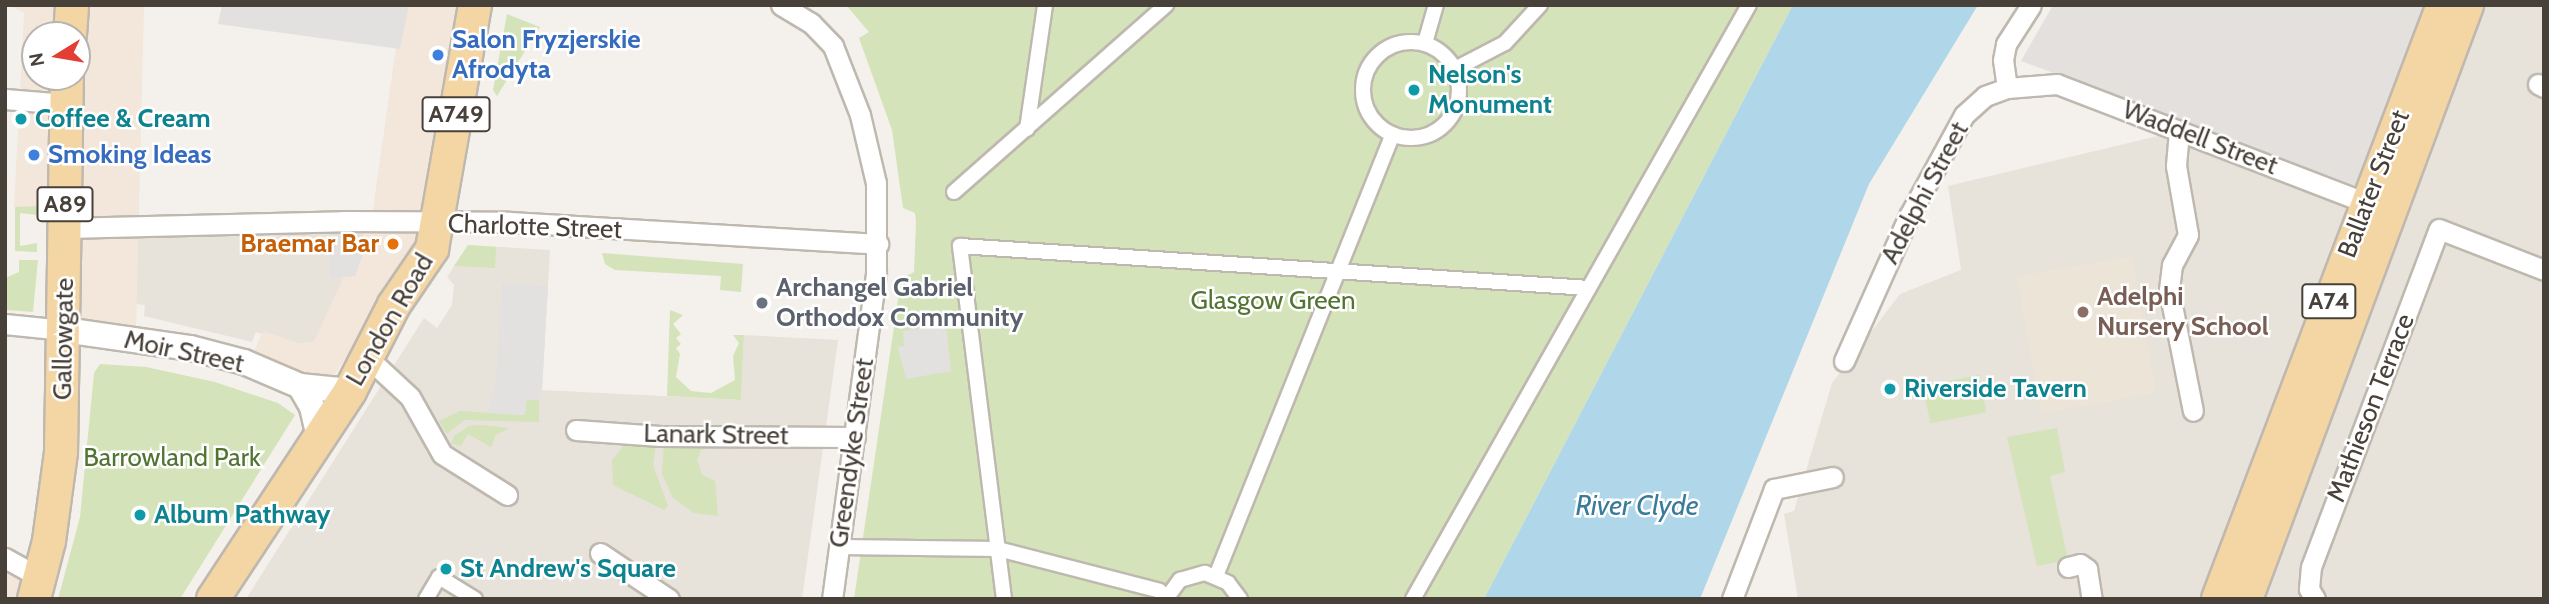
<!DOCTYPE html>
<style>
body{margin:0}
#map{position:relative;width:2549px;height:604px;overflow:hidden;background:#f4f1ec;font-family:Cabin,sans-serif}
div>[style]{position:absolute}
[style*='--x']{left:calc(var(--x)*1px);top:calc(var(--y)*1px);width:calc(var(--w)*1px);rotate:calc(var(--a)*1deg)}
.residential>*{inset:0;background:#e7e2da}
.commercial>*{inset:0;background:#f3e6da}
.industrial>*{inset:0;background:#e4e0dd}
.education>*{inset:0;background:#ebe4d7;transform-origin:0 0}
.green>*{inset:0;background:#d4e3b9;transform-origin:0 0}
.parking>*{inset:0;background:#e3e1df}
.water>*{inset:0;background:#afd7e9}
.roads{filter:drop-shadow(2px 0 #bfb8af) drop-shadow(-2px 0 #bfb8af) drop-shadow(0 2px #bfb8af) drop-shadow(0 -2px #bfb8af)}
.pedestrian>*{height:14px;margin:-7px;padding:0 7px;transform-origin:7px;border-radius:7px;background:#fff}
.pedestrian>.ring{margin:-7px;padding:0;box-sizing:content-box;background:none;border:14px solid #fff;border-radius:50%}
.minor>*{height:19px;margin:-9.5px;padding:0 9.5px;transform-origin:9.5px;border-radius:9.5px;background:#fff}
.tertiary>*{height:24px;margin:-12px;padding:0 12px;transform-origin:12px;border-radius:12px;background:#fff}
.primary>*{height:32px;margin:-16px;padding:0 16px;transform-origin:16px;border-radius:16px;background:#f4d6a5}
.dots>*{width:19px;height:19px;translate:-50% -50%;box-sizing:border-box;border:4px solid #fff;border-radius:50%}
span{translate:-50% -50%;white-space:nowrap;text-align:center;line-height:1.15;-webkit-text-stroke:5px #fff;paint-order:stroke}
.shield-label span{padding:2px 5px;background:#fff;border:2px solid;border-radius:5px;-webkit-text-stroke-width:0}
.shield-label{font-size:24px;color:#48413a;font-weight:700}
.shop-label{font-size:26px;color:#366cbe;font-weight:700}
.left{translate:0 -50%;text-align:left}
.culture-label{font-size:26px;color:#0d838f;font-weight:700}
.street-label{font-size:26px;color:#48413a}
.food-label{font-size:26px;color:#c56008;font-weight:700}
.right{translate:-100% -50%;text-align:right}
.worship-label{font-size:26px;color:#5b616d;font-weight:700}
.education-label{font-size:26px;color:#785e54;font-weight:700}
.park-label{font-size:26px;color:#527433}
.water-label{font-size:28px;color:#3a7a9a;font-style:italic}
.frame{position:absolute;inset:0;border:7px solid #48413a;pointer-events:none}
.north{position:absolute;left:21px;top:21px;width:70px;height:70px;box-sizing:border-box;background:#fff;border:2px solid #b6b3b0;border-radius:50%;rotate:259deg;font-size:19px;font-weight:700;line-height:28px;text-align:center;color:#48413a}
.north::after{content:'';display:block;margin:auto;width:24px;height:32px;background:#e23e34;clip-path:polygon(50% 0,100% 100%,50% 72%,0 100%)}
</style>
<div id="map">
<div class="residential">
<div style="clip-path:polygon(2484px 5px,2544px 5px,2544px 599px,1798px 599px,1784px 514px,1794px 511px,1832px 383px,1900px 294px,1961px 270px,1948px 186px,2179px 131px,2408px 213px)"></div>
<div style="clip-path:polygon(363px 230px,378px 232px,317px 343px,299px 346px,256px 332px,252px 342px,144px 316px,145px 305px,115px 302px,114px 235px)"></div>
<div style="clip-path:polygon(468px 245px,550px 250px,542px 390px,741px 400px,744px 335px,838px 340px,802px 599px,246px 599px,424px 318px,437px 328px,452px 305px,454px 285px,447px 277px)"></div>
</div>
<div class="commercial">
<div style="clip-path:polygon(evenodd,8px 5px,144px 5px,136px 332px,81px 325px,82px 206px,14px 207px,24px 13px,8px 5px,35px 35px,77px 35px,77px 77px,35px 77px,35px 35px)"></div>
<div style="clip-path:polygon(402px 5px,461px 5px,420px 245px,331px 380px,304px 382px,250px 360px,263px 331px,299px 343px,314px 341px,372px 216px)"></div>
<div style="clip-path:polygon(5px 558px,16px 567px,34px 599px,5px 599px)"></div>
</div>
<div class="industrial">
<div style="clip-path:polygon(2053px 5px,2427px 5px,2356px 186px,2021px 61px)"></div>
</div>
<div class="education">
<div style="left:2132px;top:256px;width:139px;height:117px;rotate:80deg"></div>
</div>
<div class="green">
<div style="clip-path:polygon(846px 5px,1793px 5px,1484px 599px,854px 599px,901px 279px,914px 272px,916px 222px,915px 213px,903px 208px,892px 130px,859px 38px,869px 32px)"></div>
<div style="clip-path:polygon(507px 14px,540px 27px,497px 96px,493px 90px)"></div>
<div style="clip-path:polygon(37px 206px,37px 215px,20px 213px,20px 246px,37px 243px,37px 252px,15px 251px,15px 207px)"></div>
<div style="clip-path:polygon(468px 245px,496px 247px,495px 268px,454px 266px)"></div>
<div style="clip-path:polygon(602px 253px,743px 264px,741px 292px,720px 290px,721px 276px,615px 270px,605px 264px)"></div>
<div style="clip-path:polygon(19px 260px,38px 260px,33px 312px,5px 310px,5px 278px,19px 272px)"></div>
<div style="clip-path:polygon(670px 310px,683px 315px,673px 324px,681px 334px,676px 338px,681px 344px,676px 348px,680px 354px,676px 377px,691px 391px,711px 393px,735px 380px,733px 356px,739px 343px,733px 335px,744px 335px,741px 400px,667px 396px)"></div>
<div style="clip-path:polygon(100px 364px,146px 367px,215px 382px,278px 403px,295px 415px,180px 599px,58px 599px,80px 517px,94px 373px)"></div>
<div style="left:1979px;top:375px;width:38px;height:57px;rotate:79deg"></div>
<div style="clip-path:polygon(526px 400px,539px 400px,539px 422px,464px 420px,447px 434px,439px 421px,460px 411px,525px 415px)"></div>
<div style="clip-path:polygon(469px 426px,479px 425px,509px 428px,496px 435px,491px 447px,468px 434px,461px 446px,451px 444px,454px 436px)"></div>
<div style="clip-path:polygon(2057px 428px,2065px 472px,2050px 476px,2068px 560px,2037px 566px,2007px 437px)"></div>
<div style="clip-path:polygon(626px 443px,656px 444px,653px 465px,668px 506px,664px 510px,613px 485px,612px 460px)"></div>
<div style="clip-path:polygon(664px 444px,719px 445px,701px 450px,697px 459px,702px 475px,715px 481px,718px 516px,694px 513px,673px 498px,662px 474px)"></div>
</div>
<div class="parking">
<div style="clip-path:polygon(222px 5px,409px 5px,400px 49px,218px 24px)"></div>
<div style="clip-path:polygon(329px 231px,363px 231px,363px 255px,355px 276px,330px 279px)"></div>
<div style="clip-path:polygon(502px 283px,548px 286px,542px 390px,539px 400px,527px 400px,525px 415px,488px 413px,496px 382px)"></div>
<div style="clip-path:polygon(946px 324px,951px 371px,906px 379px,898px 347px,904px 346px,903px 331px)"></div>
</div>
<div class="water">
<div style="clip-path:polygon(1793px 5px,1978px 5px,1869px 184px,1700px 599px,1484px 599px)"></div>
</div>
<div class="roads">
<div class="pedestrian">
<div class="ring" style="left:1363px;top:42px;width:82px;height:82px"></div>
<div style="--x:1425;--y:43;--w:40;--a:-74"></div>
<div style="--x:1455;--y:69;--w:56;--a:-27.5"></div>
<div style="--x:1505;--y:43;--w:52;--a:-47.4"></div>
<div style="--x:1027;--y:129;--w:125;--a:-81.7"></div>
<div style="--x:954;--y:192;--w:283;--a:-41.4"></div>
<div style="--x:839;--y:547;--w:159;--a:0.7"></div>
<div style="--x:998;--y:549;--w:167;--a:14.5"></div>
<div style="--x:1216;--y:576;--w:476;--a:-68.2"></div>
<div style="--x:426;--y:599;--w:26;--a:-59"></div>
<div style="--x:439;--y:577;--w:42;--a:31.4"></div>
<div style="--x:1004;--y:599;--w:356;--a:-97.1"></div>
<div style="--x:960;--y:246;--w:630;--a:3.82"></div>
<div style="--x:1166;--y:599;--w:24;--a:-54"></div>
<div style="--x:1180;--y:580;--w:26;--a:-16"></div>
<div style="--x:1205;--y:573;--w:25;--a:23"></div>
<div style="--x:1228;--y:583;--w:20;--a:53"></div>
<div style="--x:1413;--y:599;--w:682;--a:-60.51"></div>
</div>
<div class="minor">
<div style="--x:781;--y:5;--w:35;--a:31"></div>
<div style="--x:811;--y:23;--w:32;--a:46"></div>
<div style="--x:833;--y:46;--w:74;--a:68.6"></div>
<div style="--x:860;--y:115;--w:70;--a:76.8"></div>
<div style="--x:876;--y:183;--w:91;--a:90"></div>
<div style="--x:876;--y:274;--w:328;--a:97.7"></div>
<div style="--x:2538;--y:84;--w:7;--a:27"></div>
<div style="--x:2007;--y:88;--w:50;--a:-4.6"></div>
<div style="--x:2057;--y:84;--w:344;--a:21"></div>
<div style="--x:5;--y:99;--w:61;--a:4.7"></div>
<div style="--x:2179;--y:131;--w:35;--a:95"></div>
<div style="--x:2176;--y:166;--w:70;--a:80.1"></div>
<div style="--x:2188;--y:235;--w:34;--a:118"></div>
<div style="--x:2172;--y:265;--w:25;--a:97"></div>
<div style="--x:2169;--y:290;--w:123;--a:78.8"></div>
<div style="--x:65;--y:228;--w:278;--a:-1.4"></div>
<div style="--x:343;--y:221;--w:167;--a:0.3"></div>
<div style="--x:510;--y:222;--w:369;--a:3.4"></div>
<div style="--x:5;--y:324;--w:59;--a:5.8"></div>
<div style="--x:368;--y:358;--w:57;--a:42.9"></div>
<div style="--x:410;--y:397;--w:65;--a:60.7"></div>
<div style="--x:442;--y:454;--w:77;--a:32.2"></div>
<div style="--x:1844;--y:361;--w:159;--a:-65.9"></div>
<div style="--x:1909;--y:216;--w:115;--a:-61.4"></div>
<div style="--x:1964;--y:115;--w:28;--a:-42"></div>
<div style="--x:1985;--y:96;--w:23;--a:-20"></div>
<div style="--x:2007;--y:88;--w:28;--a:-98"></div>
<div style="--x:2003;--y:60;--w:16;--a:-79"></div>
<div style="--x:2006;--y:44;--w:46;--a:-57.3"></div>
<div style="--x:576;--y:430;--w:84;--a:4.1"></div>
<div style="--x:660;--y:436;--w:195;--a:0.3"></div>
<div style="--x:600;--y:553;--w:83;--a:33.7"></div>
<div style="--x:5;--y:558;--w:41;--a:29.1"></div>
<div style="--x:2068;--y:567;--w:12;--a:-14"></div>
<div style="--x:2080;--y:564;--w:9;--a:36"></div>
<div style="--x:2087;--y:569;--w:30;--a:81"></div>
<div style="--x:1732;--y:599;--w:118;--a:-69.1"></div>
<div style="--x:1774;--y:489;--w:60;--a:-11.5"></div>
<div style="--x:2315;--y:599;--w:12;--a:-121"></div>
<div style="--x:2309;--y:589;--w:22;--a:-85"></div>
<div style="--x:2311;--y:567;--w:361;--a:-69.3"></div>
<div style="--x:2439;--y:229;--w:113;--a:21.3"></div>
</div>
<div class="tertiary">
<div style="--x:64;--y:330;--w:128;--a:8.1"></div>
<div style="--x:191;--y:348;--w:55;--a:14.8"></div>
<div style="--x:244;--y:362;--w:61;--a:23.2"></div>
<div style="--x:300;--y:386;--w:50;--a:5.7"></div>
<div style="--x:300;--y:386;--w:24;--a:60"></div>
<div style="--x:312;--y:407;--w:31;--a:77"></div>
</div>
<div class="primary">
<div style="--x:70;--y:35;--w:30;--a:-86"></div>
<div style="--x:34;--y:599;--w:60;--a:-75.5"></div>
<div style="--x:49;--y:541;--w:90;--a:-82.3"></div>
<div style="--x:61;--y:452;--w:375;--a:-89.1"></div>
<div style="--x:213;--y:599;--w:249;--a:-56.6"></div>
<div style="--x:350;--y:391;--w:97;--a:-62.9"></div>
<div style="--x:394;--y:305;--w:68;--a:-55.8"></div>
<div style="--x:432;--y:249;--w:248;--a:-80"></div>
<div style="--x:2218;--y:599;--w:635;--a:-69.25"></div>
<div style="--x:2246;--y:599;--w:634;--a:-69.59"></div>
</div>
</div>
<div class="dots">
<div style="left:438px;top:55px;background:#3f7fe0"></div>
<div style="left:1414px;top:90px;background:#0f9aa8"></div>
<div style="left:21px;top:119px;background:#0f9aa8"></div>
<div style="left:34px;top:155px;background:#3f7fe0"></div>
<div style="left:393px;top:244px;background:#e8710a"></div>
<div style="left:762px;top:303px;background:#6b7280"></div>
<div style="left:2083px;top:312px;background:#8d6e63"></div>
<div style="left:1890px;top:389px;background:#0f9aa8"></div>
<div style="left:140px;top:515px;background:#0f9aa8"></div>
<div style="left:446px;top:569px;background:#0f9aa8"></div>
</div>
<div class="shield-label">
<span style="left:456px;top:114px">A749</span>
<span style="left:65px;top:204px">A89</span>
<span style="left:2329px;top:301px">A74</span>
</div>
<div class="shop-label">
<span class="left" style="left:452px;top:55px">Salon Fryzjerskie<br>Afrodyta</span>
<span class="left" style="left:48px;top:155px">Smoking Ideas</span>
</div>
<div class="culture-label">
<span class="left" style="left:1428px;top:90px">Nelson's<br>Monument</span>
<span class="left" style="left:35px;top:119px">Coffee &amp; Cream</span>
<span class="left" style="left:1904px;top:389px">Riverside Tavern</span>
<span class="left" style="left:154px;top:515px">Album Pathway</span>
<span class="left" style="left:460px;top:569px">St Andrew's Square</span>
</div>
<div class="street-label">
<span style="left:2200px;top:138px;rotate:21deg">Waddell Street</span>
<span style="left:2374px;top:184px;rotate:-69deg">Ballater Street</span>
<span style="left:1925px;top:193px;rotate:-62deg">Adelphi Street</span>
<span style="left:535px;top:227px;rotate:2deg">Charlotte Street</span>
<span style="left:390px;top:320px;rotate:-60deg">London Road</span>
<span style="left:64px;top:339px;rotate:-89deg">Gallowgate</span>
<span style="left:184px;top:352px;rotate:12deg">Moir Street</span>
<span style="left:2371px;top:408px;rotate:-69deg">Mathieson Terrace</span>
<span style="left:716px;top:435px;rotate:1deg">Lanark Street</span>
<span style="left:852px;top:453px;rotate:-82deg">Greendyke Street</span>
</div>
<div class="food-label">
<span class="right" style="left:379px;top:244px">Braemar Bar</span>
</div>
<div class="worship-label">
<span class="left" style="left:776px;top:303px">Archangel Gabriel<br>Orthodox Community</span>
</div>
<div class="education-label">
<span class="left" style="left:2097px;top:312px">Adelphi<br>Nursery School</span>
</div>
<div class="park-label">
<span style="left:1273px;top:301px">Glasgow Green</span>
<span style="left:172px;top:458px">Barrowland Park</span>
</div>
<div class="water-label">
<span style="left:1637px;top:505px">River Clyde</span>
</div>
<div class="frame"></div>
<div class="north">N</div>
</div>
